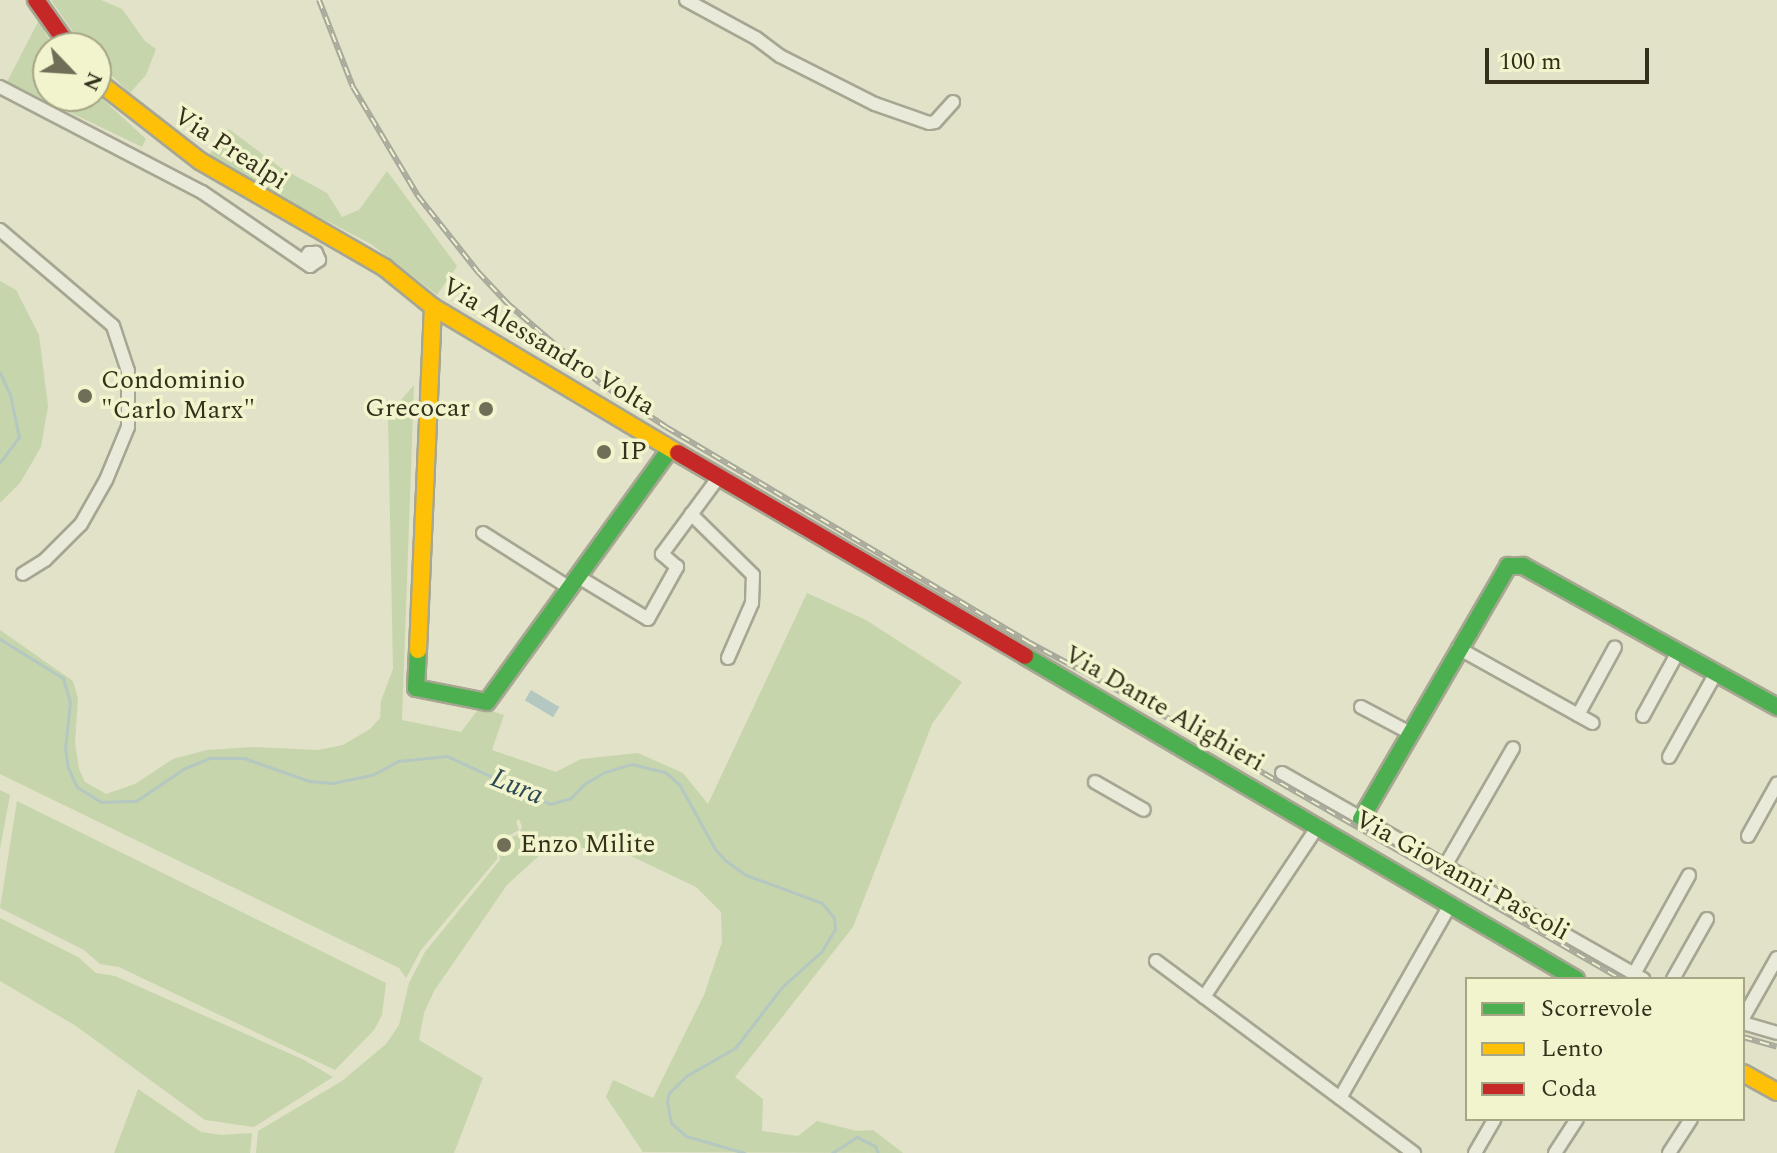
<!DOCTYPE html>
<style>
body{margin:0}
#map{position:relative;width:1777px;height:1153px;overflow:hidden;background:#e1e2c8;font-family:Spectral,serif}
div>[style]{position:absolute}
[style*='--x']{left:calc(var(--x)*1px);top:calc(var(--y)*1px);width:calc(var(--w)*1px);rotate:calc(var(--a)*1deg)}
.green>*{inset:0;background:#c6d5ab}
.water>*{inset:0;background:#b4c8c1;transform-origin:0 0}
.stream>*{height:3px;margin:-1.5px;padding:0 1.5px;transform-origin:1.5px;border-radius:1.5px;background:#b4c8c1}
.roads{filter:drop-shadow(2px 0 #a6a692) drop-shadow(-2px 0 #a6a692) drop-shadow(0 2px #a6a692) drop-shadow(0 -2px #a6a692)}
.street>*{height:12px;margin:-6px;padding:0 6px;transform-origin:6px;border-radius:6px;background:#eaeadb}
.fast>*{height:16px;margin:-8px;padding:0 8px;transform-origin:8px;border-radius:8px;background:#4caf50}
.slow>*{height:16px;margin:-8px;padding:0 8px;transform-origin:8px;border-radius:8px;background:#ffc107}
.jam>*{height:16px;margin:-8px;padding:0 8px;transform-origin:8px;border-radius:8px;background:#c62828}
.rail>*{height:6px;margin-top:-3px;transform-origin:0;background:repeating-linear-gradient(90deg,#f2f4cd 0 9px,#a8a89b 0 18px);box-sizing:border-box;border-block:2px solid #a8a89b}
.dots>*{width:22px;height:22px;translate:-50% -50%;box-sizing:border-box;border:4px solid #f2f4cd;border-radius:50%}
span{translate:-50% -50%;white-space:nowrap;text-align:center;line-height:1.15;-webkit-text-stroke:7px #f2f4cd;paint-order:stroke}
.street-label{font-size:26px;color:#34301c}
.poi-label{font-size:26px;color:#34301c}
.left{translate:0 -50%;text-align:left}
.right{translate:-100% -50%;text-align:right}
.water-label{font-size:28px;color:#2b4854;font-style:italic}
.legend{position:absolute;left:1465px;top:977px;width:280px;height:144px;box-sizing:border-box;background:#f2f4cd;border:2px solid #a6a686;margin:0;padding:10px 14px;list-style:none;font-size:24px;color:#34301c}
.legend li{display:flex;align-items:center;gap:16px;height:40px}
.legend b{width:40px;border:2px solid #a6a686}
.north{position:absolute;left:32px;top:32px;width:80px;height:80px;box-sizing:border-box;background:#f2f4cd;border:2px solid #a6a686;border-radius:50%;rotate:115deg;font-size:22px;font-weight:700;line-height:32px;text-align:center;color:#34301c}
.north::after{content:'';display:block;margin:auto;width:28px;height:36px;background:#716e58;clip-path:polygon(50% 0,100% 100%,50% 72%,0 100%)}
.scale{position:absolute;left:1485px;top:48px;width:164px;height:36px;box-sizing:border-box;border:4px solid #34301c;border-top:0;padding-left:10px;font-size:24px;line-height:28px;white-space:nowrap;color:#34301c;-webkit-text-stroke:6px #f2f4cd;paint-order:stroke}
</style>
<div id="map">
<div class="green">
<div style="clip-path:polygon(51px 0,101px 0,122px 9px,145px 41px,156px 49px,146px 75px,130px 93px,96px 61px,96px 48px,84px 48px)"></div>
<div style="clip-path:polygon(40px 18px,46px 35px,57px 48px,48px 48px,48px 96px,96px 96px,96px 93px,146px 139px,142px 147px,7px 82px)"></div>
<div style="clip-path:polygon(229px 129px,281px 168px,327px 193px,342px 217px,359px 210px,387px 171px,457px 266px,437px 295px,371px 244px,258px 185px,209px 155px)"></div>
<div style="clip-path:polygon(0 281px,16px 290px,39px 335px,48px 406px,41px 447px,20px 483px,0 503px)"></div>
<div style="clip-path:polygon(414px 385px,402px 720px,461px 732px,480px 707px,504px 715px,492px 750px,556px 772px,581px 759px,638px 753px,683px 773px,708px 804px,807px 593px,866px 620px,962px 682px,932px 724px,853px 927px,735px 1077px,763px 1099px,762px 1131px,798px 1136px,817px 1121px,857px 1131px,873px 1130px,903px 1153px,643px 1152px,606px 1097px,613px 1080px,653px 1098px,704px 995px,722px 942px,721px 912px,696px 887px,631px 856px,560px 844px,542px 853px,507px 885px,434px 991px,424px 1013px,419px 1040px,483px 1078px,454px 1153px,256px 1153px,258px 1131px,342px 1081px,386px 1044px,399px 1025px,409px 983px,425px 952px,500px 860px,499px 843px,519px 834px,522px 827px,519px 819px,516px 822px,519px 830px,497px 842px,497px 859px,421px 950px,406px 978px,399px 968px,0 774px,0 630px,73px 681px,78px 698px,75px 743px,79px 769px,85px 782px,106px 794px,135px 784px,173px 759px,207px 750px,253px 747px,318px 750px,343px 745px,370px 729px,380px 718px,381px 701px,393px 669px,388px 415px)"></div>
<div style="clip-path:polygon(0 790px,10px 795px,0 849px)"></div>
<div style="clip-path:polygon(17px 801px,386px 983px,382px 1015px,374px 1030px,335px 1070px,119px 967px,100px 964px,84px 950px,0 908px)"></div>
<div style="clip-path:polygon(0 918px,78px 957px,96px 973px,115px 976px,302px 1059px,333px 1077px,254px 1127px,205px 1120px,76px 1026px,0 981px)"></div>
<div style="clip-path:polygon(138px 1089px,201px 1132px,221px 1135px,252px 1133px,250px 1153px,114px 1153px)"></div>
</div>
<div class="water">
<div style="left:531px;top:690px;width:33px;height:12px;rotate:31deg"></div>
</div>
<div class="stream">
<div style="--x:0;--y:373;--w:23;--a:65"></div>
<div style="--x:10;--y:394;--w:44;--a:78.2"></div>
<div style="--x:19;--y:437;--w:31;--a:127"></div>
<div style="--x:0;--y:639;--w:74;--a:31.8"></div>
<div style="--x:63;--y:678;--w:25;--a:74"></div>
<div style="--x:70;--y:702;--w:47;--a:96.1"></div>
<div style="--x:65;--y:749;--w:19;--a:81"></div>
<div style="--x:68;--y:768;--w:21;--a:65"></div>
<div style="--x:77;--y:787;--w:28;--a:32"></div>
<div style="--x:101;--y:802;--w:35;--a:-2"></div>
<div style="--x:136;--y:801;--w:59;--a:-34"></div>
<div style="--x:185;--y:768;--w:27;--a:-22"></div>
<div style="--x:210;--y:758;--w:34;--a:0"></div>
<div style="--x:244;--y:758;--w:69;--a:19.5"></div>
<div style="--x:309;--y:781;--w:24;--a:5"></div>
<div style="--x:333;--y:783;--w:40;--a:-12"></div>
<div style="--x:372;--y:775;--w:30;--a:-28"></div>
<div style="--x:398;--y:761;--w:49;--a:-5.8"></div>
<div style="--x:447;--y:756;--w:114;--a:25"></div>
<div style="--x:550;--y:804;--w:22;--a:-16"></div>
<div style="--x:571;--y:798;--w:19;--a:-47"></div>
<div style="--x:584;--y:784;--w:24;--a:-30"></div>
<div style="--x:605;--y:772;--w:28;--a:-17"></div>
<div style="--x:632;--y:764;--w:34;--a:14"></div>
<div style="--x:665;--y:772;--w:18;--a:41"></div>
<div style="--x:679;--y:784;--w:74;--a:61"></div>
<div style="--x:715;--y:849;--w:15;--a:48"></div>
<div style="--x:725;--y:860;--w:26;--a:36"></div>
<div style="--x:746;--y:875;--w:81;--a:20.2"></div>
<div style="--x:822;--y:903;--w:19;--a:51"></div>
<div style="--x:834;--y:918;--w:11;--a:85"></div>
<div style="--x:835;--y:929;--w:26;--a:121"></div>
<div style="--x:822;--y:951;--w:54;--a:138"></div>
<div style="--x:782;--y:987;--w:77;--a:127.6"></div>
<div style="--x:735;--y:1048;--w:56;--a:150.3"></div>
<div style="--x:686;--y:1076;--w:24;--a:135"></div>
<div style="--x:669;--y:1093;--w:9;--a:103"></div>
<div style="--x:667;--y:1102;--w:21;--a:79"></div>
<div style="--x:671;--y:1123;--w:20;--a:41"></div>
<div style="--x:686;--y:1136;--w:61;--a:16.1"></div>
<div style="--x:832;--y:1153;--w:30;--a:-33"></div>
<div style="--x:857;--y:1137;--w:20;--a:27"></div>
<div style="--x:875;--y:1146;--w:8;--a:67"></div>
</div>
<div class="roads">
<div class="street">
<div style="--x:686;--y:0;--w:80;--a:28.5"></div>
<div style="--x:756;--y:38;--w:30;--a:37"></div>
<div style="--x:780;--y:56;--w:106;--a:26.8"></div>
<div style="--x:875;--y:104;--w:57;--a:19.4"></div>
<div style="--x:929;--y:123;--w:6;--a:-9"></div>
<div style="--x:935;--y:122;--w:27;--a:-48"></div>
<div style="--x:0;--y:87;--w:228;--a:27.5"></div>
<div style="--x:202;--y:192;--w:131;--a:34.4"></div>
<div style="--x:310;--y:266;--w:11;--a:-34"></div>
<div style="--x:319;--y:260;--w:8;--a:-113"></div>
<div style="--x:316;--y:253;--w:7;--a:180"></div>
<div style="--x:309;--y:253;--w:9;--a:126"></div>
<div style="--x:0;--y:230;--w:148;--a:40.3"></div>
<div style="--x:113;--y:326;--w:47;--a:71.6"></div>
<div style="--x:128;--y:371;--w:56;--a:90"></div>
<div style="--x:128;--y:427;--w:57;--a:112.5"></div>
<div style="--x:106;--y:480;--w:51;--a:119.6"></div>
<div style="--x:81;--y:524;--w:51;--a:135"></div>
<div style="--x:45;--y:560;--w:26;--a:148"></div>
<div style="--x:691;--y:514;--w:87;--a:44.5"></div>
<div style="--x:753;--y:575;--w:28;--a:92"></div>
<div style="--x:752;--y:603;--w:60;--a:113.6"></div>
<div style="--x:483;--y:533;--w:101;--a:32.4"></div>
<div style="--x:577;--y:576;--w:83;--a:31.2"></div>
<div style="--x:648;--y:619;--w:60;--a:-60.9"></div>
<div style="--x:677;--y:567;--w:20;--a:-139"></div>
<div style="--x:662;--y:554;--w:94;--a:-53.6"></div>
<div style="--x:1458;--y:648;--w:154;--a:29.1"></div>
<div style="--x:1361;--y:707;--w:55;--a:28"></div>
<div style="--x:1578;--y:715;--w:77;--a:-61.4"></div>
<div style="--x:1643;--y:716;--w:73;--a:-61.3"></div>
<div style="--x:1669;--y:757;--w:96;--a:-60.8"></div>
<div style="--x:1282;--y:773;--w:416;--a:29.7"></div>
<div style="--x:1095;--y:782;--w:56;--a:29.7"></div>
<div style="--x:1748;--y:836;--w:60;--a:-60.9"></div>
<div style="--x:1445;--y:866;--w:136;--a:-60"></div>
<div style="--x:1156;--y:961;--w:322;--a:36.7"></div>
<div style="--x:1634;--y:974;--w:113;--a:-60.9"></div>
<div style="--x:1673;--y:979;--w:69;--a:-60.5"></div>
<div style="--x:1204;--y:997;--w:206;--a:-56.3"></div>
<div style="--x:1743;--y:1018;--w:69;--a:-60.5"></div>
<div style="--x:1743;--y:1023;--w:35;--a:16"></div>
<div style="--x:1340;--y:1098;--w:222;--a:-60.3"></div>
<div style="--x:1475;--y:1153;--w:39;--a:-60"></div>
<div style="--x:1555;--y:1153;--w:40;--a:-57.1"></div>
<div style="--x:1669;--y:1153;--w:40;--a:-57.1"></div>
</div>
<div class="fast">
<div style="--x:418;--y:650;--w:38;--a:93"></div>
<div style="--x:416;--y:688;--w:72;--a:11.2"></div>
<div style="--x:487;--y:702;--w:312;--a:-54.1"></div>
<div style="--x:1025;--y:656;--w:639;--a:30.38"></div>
<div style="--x:1361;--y:819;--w:293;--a:-59.8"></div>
<div style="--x:1508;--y:566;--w:15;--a:0"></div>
<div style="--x:1523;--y:566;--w:291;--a:29"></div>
</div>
<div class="slow">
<div style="--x:96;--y:80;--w:132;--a:37.9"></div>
<div style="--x:200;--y:161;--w:214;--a:30"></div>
<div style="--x:385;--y:268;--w:62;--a:39.1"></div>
<div style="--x:433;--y:307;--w:285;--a:30.8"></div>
<div style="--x:418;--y:650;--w:343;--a:-87.5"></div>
<div style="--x:1743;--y:1073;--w:39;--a:29"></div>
</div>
<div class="jam">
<div style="--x:36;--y:0;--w:59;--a:54.7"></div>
<div style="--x:678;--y:453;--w:402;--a:30.3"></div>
</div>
</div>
<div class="rail">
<div style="--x:319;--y:0;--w:93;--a:68.7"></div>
<div style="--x:353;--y:87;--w:127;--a:59.2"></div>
<div style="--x:418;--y:196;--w:97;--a:51.7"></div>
<div style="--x:478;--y:272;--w:44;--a:46.8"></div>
<div style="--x:508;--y:304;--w:121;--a:40.7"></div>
<div style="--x:600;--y:383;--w:79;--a:33.7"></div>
<div style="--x:666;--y:427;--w:421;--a:30.7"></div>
<div style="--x:1028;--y:642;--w:127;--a:28.2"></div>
<div style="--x:1140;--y:702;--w:555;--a:29.94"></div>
<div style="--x:1743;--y:1037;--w:35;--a:16"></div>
</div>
<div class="dots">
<div style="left:85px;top:396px;background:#716e58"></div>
<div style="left:486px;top:409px;background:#716e58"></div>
<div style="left:604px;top:452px;background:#716e58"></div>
<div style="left:504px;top:845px;background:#716e58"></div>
</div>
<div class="street-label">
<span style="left:230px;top:149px;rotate:33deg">Via Prealpi</span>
<span style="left:548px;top:347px;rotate:31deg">Via Alessandro Volta</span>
<span style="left:1164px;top:709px;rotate:30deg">Via Dante Alighieri</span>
<span style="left:1462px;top:876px;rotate:29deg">Via Giovanni Pascoli</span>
</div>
<div class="poi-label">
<span class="left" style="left:101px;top:396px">Condominio<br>"Carlo Marx"</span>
<span class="right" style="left:470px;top:409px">Grecocar</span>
<span class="left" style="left:620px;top:452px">IP</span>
<span class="left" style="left:520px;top:845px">Enzo Milite</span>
</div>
<div class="water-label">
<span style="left:517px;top:787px;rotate:22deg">Lura</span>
</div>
<ul class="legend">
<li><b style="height:10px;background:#4caf50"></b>Scorrevole</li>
<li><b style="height:10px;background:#ffc107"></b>Lento</li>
<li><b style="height:10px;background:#c62828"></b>Coda</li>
</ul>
<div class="north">N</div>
<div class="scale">100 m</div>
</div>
